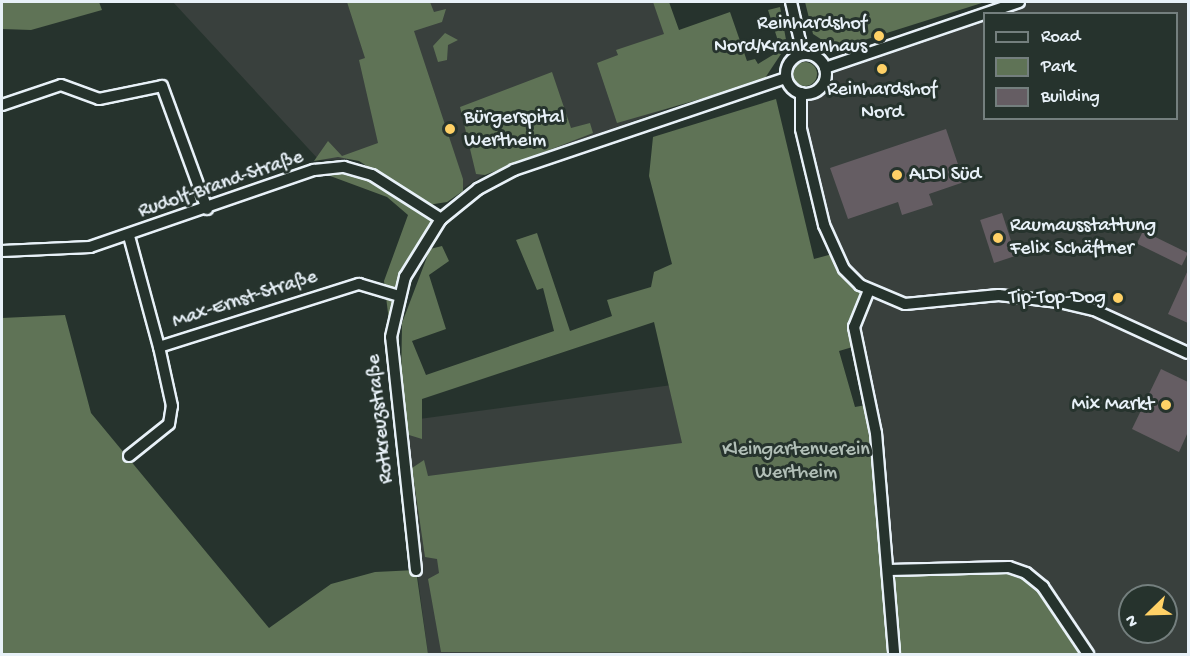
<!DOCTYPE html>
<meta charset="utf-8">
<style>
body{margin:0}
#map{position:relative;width:1190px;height:656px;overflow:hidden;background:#26332d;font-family:"Gochi Hand",sans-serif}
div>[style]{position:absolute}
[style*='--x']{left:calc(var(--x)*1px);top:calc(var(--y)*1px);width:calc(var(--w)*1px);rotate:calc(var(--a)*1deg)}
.built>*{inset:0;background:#39403d}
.green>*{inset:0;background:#5f7356}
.round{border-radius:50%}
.building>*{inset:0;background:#655d63;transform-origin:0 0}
.roads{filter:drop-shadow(2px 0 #e8f1f8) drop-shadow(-2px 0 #e8f1f8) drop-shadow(0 2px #e8f1f8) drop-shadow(0 -2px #e8f1f8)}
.minor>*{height:10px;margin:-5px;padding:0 5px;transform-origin:5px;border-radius:5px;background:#26332d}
.minor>.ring{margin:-5px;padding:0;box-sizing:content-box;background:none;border:10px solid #26332d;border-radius:50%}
.dots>*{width:16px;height:16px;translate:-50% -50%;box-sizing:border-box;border:3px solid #26332d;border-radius:50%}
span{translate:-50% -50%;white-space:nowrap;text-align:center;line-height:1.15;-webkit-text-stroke:6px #26332d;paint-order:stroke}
.poi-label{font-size:20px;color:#e8f1f8}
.right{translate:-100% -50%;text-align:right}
.left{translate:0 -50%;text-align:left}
.street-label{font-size:20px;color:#e8f1f8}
.park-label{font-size:20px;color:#b1bfb7}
.frame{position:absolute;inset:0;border:3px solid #e8f1f8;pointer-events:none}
.legend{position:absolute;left:983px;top:12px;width:195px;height:108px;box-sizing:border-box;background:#26332d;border:2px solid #747f7e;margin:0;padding:8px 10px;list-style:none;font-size:18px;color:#e8f1f8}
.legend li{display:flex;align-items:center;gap:12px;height:30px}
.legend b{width:30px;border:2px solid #747f7e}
.north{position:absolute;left:1118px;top:584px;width:60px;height:60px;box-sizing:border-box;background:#26332d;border:2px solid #747f7e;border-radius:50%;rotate:247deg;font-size:16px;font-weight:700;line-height:24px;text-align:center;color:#e8f1f8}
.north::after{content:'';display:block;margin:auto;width:21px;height:27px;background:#ffd166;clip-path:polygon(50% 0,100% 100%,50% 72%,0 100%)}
</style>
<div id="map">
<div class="built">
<div style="clip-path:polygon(173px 2px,666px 2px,698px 98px,485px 174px,443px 202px,415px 195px,359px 159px,319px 160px)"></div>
<div style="clip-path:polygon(evenodd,1019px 2px,1188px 2px,1188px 654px,1080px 654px,889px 570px,876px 433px,801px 129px,801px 93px,819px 89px,825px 68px,1019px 2px,984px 14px,1176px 14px,1176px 118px,984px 118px,984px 14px,1019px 2px,1130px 596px,1166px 596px,1166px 632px,1130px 632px,1130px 596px)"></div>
<div style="clip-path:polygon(702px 381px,742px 654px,428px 654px,397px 422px)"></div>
</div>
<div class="green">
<div style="clip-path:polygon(2px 2px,99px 2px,102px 10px,31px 30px,2px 29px)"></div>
<div style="clip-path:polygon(347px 2px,430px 2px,434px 12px,446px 9px,442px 22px,414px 31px,463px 179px,463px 191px,447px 202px,428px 205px,359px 161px,338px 157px,314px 161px,328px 141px,342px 156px,378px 143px,359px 60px,365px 58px)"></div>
<div style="clip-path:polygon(653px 2px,669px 2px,679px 30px,730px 12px,747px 61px,755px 59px,758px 64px,781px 50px,768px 10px,780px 7px,787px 45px,763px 81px,617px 123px,597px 63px,618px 55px,616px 50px,664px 34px)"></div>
<div style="clip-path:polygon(805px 2px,985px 2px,836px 49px,813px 34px)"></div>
<div style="clip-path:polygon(445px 33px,458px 40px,448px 45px,447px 60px,438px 62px,433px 46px)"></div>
<div class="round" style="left:793px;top:62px;width:24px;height:24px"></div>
<div style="clip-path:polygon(552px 72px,571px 128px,590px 123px,593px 133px,485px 175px,476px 174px,460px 107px)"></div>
<div style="clip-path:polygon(776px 99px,814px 259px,836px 253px,869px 290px,856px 314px,856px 346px,839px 351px,855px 407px,866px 405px,889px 653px,441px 652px,428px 579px,439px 573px,437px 559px,425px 557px,412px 468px,424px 460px,428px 476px,682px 443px,654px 322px,422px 399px,422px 439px,409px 435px,401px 385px,402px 323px,430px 249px,442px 246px,449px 261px,429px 275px,446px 329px,412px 341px,426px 375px,554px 331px,543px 288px,537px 290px,516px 240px,537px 233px,570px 331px,612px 316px,607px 300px,651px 287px,654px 272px,672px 264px,649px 176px,653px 137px)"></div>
<div style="clip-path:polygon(344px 167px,372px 175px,441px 219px,417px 253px,391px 337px,384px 281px,408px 215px,387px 197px,314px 170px)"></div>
<div style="clip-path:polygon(65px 315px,91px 413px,269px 628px,331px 584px,375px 572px,416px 570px,428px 654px,2px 654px,2px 318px)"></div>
<div style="clip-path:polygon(1009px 567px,1043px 587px,1080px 654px,894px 654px,890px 574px)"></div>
</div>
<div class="building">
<div style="clip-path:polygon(946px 129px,964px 182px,929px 194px,933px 205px,902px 215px,898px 202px,848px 219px,830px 168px)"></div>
<div style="left:1002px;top:213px;width:45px;height:23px;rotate:72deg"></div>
<div style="left:1143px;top:231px;width:50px;height:14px;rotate:26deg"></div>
<div style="clip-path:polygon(1188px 270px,1188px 323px,1168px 314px)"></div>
<div style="clip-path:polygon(1161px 369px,1188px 382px,1188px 432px,1179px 452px,1132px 429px)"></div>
</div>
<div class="roads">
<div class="minor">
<div style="--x:791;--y:2;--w:53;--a:77"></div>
<div class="ring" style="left:786px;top:54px;width:30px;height:30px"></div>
<div style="--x:825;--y:68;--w:205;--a:-18.8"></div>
<div style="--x:801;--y:93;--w:36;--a:90"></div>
<div style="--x:801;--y:129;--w:99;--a:76.5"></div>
<div style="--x:824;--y:225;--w:48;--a:65.6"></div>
<div style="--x:844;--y:269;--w:23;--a:45"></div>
<div style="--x:860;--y:285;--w:49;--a:22.9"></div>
<div style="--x:905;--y:304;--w:94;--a:-5.5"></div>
<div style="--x:999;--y:295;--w:60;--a:6.7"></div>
<div style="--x:1059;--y:302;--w:36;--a:13"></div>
<div style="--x:1094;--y:310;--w:103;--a:24.6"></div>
<div style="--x:2;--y:105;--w:62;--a:-18.7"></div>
<div style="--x:61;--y:85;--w:40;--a:20.2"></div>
<div style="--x:99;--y:99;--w:64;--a:-11.7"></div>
<div style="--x:162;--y:86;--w:131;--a:69.9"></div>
<div style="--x:129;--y:236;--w:115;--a:74.9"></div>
<div style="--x:2;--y:251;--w:88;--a:-2.6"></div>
<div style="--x:90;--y:247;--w:237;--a:-19"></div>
<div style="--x:314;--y:170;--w:30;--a:-6"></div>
<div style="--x:344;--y:167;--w:29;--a:16"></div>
<div style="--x:372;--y:175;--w:82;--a:32.5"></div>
<div style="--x:869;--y:290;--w:40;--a:112"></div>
<div style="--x:854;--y:327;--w:108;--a:78.3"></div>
<div style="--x:876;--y:433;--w:222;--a:85.3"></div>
<div style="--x:129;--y:456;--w:51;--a:-38.7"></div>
<div style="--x:169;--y:424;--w:18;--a:-81"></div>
<div style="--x:172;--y:406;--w:60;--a:-102.4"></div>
<div style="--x:159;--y:347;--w:210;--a:-17.5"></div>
<div style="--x:359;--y:284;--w:42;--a:16.7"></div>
<div style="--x:416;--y:570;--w:234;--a:-96.1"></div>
<div style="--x:391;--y:337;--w:62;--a:-76.9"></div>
<div style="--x:405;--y:277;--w:68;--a:-58.2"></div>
<div style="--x:441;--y:219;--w:48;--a:-39"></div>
<div style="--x:478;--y:189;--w:41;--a:-27.8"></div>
<div style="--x:514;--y:170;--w:287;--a:-18.7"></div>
<div style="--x:889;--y:570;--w:120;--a:-1.4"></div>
<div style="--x:1009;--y:567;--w:18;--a:19"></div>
<div style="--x:1026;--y:573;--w:22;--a:39"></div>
<div style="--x:1043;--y:587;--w:81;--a:56.1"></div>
</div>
</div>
<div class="dots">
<div style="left:879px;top:36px;background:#ffd166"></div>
<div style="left:882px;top:69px;background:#ffd166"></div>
<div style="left:450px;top:129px;background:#ffd166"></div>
<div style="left:897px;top:175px;background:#ffd166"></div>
<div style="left:998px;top:238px;background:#ffd166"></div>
<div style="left:1118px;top:298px;background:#ffd166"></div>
<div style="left:1166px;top:405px;background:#ffd166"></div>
</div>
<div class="poi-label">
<span class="right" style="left:867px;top:36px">Reinhardshof<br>Nord/Krankenhaus</span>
<span style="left:882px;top:102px">Reinhardshof<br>Nord</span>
<span class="left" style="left:464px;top:130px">Bürgerspital<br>Wertheim</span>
<span class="left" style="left:909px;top:175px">ALDI Süd</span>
<span class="left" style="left:1010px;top:238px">Raumausstattung<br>Felix Schäftner</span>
<span class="right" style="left:1106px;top:298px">Tip-Top-Dog</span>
<span class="right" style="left:1154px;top:405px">Mix Markt</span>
</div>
<div class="street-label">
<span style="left:221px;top:185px;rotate:-19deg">Rudolf-Brand-Straße</span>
<span style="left:245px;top:300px;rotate:-18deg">Max-Ernst-Straße</span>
<span style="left:381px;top:419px;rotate:-96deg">Rotkreuzstraße</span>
</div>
<div class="park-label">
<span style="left:796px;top:462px">Kleingartenverein<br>Wertheim</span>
</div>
<div class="frame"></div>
<ul class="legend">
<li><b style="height:8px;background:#26332d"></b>Road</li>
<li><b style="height:16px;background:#5f7356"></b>Park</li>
<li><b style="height:16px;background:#655d63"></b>Building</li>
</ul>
<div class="north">N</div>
</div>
